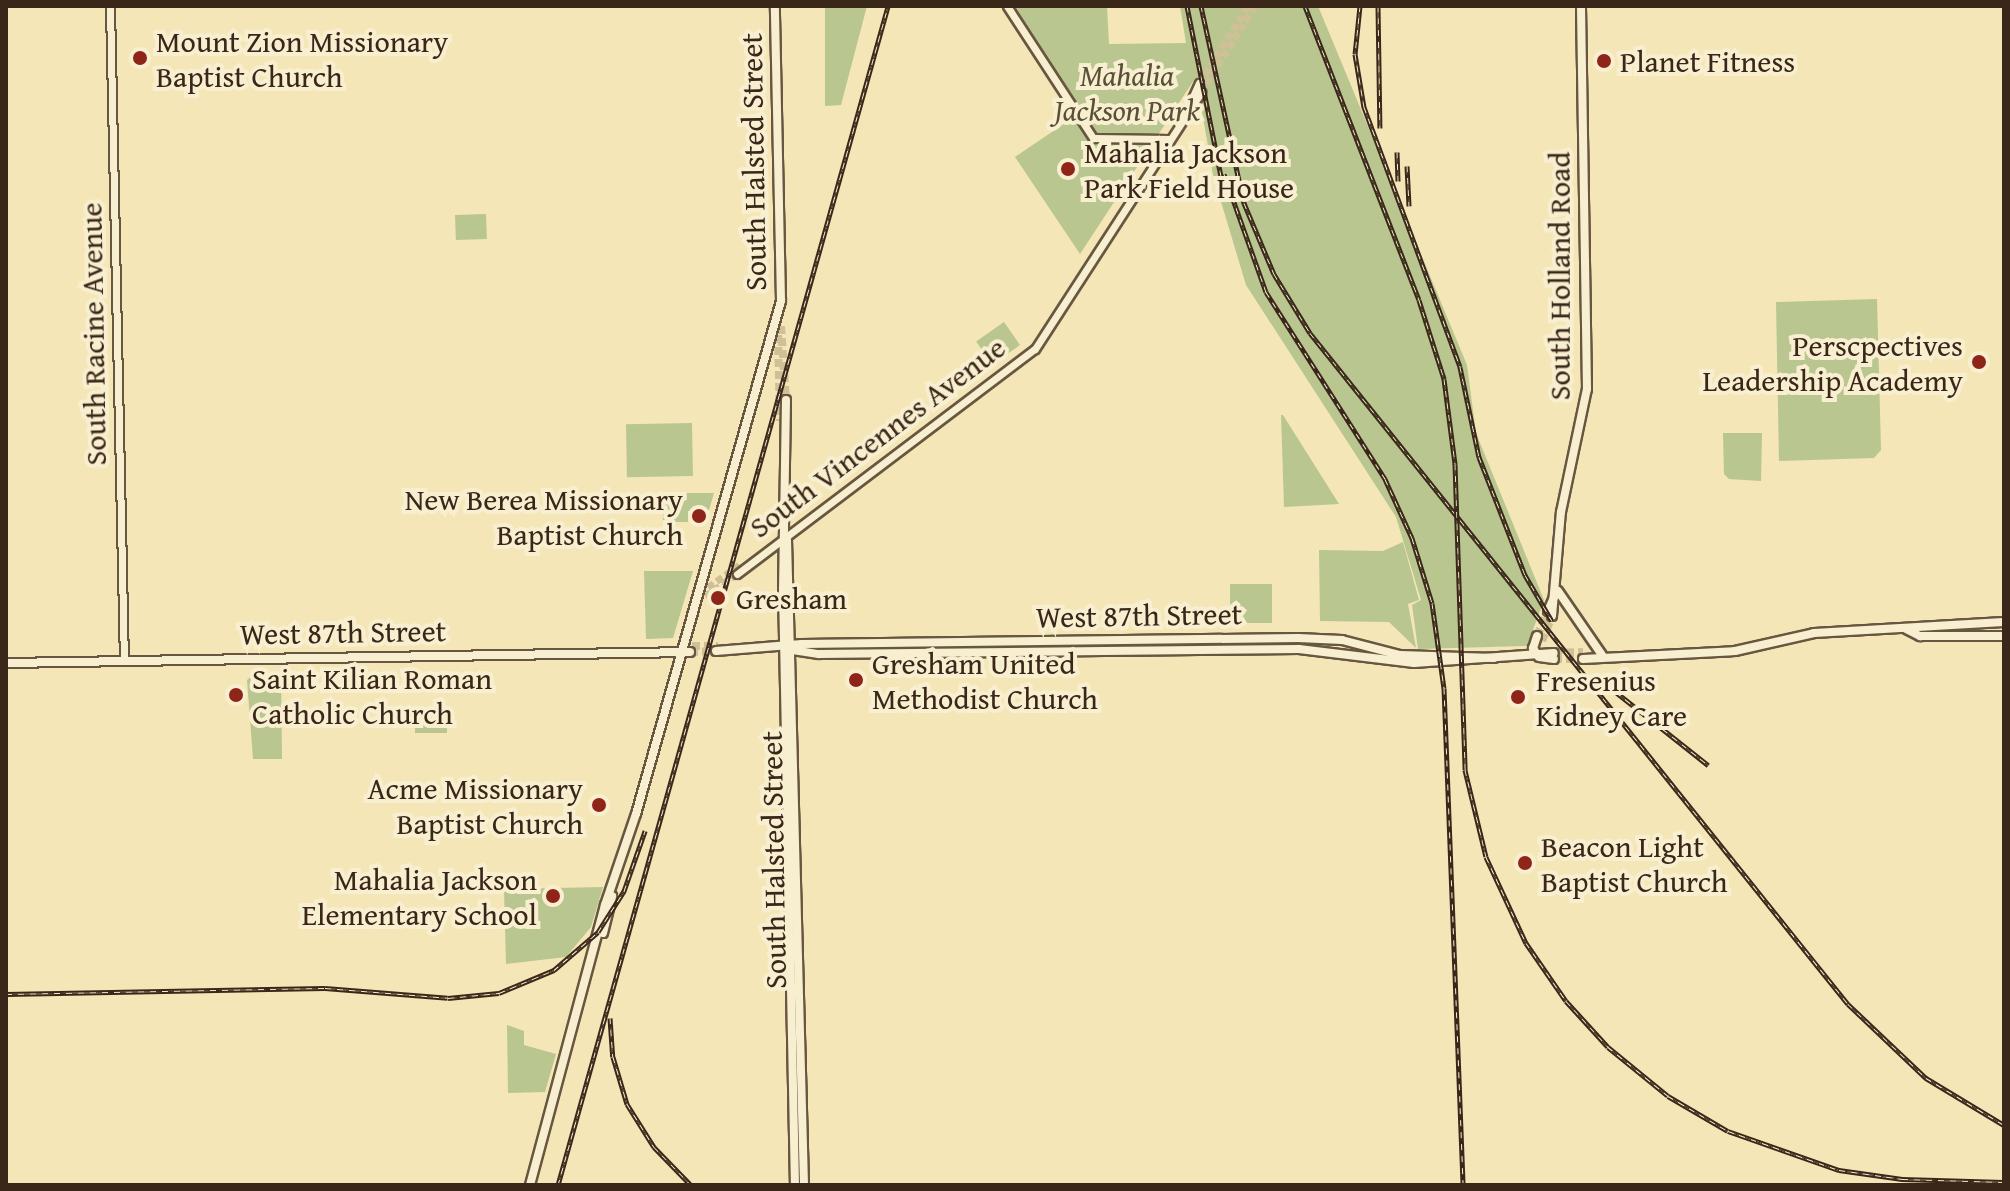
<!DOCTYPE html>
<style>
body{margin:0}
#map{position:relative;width:2010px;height:1191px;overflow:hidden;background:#f4e6b6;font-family:"Gentium Book Plus",serif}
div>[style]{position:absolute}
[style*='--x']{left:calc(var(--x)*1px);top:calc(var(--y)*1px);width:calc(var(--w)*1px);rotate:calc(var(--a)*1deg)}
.green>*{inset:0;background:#b9c690;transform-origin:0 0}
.tertiary-tunnel>*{height:7px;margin-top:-3.5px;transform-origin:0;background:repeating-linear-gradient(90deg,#cfc097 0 7px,transparent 0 10.5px)}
.secondary-tunnel>*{height:8px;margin-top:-4px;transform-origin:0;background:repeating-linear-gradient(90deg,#cfc097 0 8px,transparent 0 12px)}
.roads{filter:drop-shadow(2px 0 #685740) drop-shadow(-2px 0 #685740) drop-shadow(0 2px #685740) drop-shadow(0 -2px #685740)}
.tertiary>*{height:7px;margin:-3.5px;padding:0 3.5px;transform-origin:3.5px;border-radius:3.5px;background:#f8efd0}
.secondary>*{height:8px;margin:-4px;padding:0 4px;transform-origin:4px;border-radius:4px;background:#f8efd0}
.rail>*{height:5px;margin-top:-2.5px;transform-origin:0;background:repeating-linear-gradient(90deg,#f8efd0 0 6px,#3a2719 0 12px);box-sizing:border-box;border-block:2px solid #3a2719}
.dots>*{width:22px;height:22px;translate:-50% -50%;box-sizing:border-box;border:4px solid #f8efd0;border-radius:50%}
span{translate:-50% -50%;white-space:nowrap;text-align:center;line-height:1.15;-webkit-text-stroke:8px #f8efd0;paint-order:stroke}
.poi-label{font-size:30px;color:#3a2719}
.left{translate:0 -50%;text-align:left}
.right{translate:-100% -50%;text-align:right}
.park-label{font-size:30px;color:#5a4f37;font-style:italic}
.street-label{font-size:30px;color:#3a2719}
.frame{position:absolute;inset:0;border:8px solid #3a2719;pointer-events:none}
</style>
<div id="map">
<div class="green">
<div style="clip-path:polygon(825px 6px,867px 6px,841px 105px,825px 106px)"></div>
<div style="clip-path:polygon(1014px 6px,1107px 6px,1109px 44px,1186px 43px,1180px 6px,1318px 6px,1467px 365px,1476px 433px,1544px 600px,1527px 646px,1418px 649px,1412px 605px,1421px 600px,1396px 517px,1246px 285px,1213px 175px,1196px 77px,1080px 254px,1015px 157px,1083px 111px)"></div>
<div style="left:486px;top:214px;width:25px;height:31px;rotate:88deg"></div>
<div style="clip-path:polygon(1877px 299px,1881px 450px,1874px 458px,1779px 461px,1776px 302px)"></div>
<div style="left:1004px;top:322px;width:28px;height:34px;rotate:55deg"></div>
<div style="clip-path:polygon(1281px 415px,1283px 415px,1339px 504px,1284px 507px)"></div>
<div style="left:692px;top:423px;width:53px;height:66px;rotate:89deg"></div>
<div style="clip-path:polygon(1723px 433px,1762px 433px,1761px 481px,1729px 479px,1724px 474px)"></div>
<div style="clip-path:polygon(662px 493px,714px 493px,709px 510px,688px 511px,688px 522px,663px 522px)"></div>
<div style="clip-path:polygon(1403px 542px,1419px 600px,1408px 604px,1416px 648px,1389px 622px,1320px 621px,1319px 550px,1383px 551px)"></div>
<div style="clip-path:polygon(644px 571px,693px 571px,673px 638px,646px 639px)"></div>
<div style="left:1230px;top:584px;width:42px;height:39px"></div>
<div style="clip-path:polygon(281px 672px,282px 759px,253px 759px,247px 680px,255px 673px)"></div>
<div style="left:415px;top:709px;width:32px;height:24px"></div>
<div style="clip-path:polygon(603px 887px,591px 927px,566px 957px,506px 964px,504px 889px)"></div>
<div style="clip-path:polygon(507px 1025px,524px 1031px,524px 1045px,556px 1054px,545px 1092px,508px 1093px)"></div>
</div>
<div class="tertiary-tunnel">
<div style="--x:1199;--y:83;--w:91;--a:-57.5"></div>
<div style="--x:1201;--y:92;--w:102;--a:-57.9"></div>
<div style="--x:708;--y:587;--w:39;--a:-35"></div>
<div style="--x:705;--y:596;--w:39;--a:-35"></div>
</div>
<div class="secondary-tunnel">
<div style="--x:781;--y:326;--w:74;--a:86.1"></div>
<div style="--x:778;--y:335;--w:86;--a:88.7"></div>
<div style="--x:1537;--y:636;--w:27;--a:-66"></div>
<div style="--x:1542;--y:641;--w:27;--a:-68"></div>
<div style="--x:692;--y:646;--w:26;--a:0"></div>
<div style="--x:690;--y:652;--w:26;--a:-2"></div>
<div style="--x:1554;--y:653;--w:29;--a:-2"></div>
<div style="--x:1554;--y:659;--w:29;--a:0"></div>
</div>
<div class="roads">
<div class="tertiary">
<div style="--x:110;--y:6;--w:655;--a:88.78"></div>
<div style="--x:1007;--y:6;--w:158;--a:56.9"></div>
<div style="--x:1093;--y:138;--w:76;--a:0.8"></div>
<div style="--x:1190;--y:103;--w:22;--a:-66"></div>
<div style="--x:737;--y:574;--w:373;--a:-37.1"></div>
<div style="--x:1035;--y:349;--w:306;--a:-57.1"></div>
</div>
<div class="secondary">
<div style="--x:786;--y:400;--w:189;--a:90.9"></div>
<div style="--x:783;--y:589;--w:596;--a:88.85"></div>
<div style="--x:787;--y:540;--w:645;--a:88.49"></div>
<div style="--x:1558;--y:591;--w:78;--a:55.5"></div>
<div style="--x:1548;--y:611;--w:17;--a:-66"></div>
<div style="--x:1552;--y:616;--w:104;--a:-85.1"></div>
<div style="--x:1561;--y:512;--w:126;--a:-78.1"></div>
<div style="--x:1587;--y:389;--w:383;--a:-90.9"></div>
<div style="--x:1906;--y:629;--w:16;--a:27"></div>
<div style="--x:1920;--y:636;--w:84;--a:0"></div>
<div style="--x:1537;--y:636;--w:13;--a:108"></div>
<div style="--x:1533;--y:648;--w:9;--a:58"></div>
<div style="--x:786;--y:649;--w:33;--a:9"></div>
<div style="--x:819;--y:654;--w:480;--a:-0.6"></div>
<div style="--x:1299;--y:649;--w:116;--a:6.9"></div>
<div style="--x:1414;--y:663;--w:140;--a:-4.1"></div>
<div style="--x:716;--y:651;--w:86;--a:-4.7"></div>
<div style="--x:802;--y:644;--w:496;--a:-0.7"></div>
<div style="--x:1298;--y:638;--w:44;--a:2.6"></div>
<div style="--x:1342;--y:640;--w:60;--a:14.5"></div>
<div style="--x:1400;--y:655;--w:94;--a:1.8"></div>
<div style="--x:1539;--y:657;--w:15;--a:8"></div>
<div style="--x:1583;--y:659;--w:152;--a:-3"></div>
<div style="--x:1735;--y:651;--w:81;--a:-12.8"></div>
<div style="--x:1814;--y:633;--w:190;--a:-3.3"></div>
<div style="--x:6;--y:663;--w:684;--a:-0.92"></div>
<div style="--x:603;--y:933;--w:38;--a:-76"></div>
<div style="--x:530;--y:1185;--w:290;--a:-75"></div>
<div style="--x:605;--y:905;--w:96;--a:-71.2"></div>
<div style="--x:636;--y:814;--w:533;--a:-74.22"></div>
<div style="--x:781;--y:301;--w:295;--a:-91.2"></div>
</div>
</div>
<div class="rail">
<div style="--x:1187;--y:6;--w:184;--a:78.7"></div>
<div style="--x:1201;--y:6;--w:202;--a:77.7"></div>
<div style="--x:1244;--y:203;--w:77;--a:67.1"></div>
<div style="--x:1274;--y:274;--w:69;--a:58.6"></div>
<div style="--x:1310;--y:333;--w:860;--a:51.28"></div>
<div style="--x:1848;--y:1004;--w:108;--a:43.5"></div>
<div style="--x:1926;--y:1078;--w:91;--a:31.1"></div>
<div style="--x:1305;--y:6;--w:315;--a:68.8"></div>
<div style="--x:1419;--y:300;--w:83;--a:72.4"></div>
<div style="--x:1444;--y:379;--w:86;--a:82.6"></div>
<div style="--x:1455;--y:464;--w:306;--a:88.1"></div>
<div style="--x:1465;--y:770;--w:89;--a:76.4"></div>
<div style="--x:1486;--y:857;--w:95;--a:65.1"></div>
<div style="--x:1526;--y:943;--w:70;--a:55.4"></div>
<div style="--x:1566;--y:1001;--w:62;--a:47.6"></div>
<div style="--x:1608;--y:1047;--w:77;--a:39.2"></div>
<div style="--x:1668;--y:1096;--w:69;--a:30.3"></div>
<div style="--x:1728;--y:1131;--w:118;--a:19.4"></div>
<div style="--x:1839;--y:1170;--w:64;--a:8.1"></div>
<div style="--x:1902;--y:1179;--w:102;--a:1.7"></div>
<div style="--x:1360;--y:6;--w:48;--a:95.9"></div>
<div style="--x:1355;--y:54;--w:54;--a:80.4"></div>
<div style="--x:1364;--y:107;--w:277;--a:69.7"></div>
<div style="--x:1460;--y:367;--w:92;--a:78.1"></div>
<div style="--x:1479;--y:457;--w:127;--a:68.7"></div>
<div style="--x:1525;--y:575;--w:53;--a:59.6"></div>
<div style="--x:1378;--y:6;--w:122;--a:89.1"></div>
<div style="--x:1397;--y:152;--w:29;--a:88"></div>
<div style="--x:1407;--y:166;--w:40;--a:87.1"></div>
<div style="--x:1224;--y:174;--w:125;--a:70.4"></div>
<div style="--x:1266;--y:292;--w:222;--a:57.5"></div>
<div style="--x:1385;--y:479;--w:65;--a:65.4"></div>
<div style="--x:1412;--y:538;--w:68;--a:72.9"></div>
<div style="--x:1432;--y:603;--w:86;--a:82"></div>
<div style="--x:1444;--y:688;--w:497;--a:87.8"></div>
<div style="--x:1597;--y:677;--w:142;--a:38.4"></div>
<div style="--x:6;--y:994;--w:319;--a:-1.1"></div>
<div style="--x:325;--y:988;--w:123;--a:4.6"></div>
<div style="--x:448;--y:998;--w:51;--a:-5.6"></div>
<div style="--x:499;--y:993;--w:60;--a:-22.7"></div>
<div style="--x:554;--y:970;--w:58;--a:-40.8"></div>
<div style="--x:598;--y:932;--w:49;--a:-57.6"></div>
<div style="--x:624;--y:891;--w:64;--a:-70.7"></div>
<div style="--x:610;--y:1018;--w:39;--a:86"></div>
<div style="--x:613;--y:1057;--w:49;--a:73.4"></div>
<div style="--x:627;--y:1104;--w:51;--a:57.9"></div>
<div style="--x:654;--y:1147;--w:53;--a:45.8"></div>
<div style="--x:558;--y:1185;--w:1224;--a:-74.36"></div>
</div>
<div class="dots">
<div style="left:140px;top:58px;background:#8f2418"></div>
<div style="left:1604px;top:61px;background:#8f2418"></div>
<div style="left:1068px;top:169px;background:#8f2418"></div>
<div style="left:1979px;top:362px;background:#8f2418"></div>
<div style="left:699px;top:516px;background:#8f2418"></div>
<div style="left:718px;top:598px;background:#8f2418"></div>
<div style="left:856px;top:680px;background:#8f2418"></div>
<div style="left:236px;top:695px;background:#8f2418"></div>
<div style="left:1518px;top:697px;background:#8f2418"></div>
<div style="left:599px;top:805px;background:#8f2418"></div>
<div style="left:1525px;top:863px;background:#8f2418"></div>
<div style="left:553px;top:896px;background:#8f2418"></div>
</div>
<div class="poi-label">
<span class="left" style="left:156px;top:58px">Mount Zion Missionary<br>Baptist Church</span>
<span class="left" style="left:1620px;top:61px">Planet Fitness</span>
<span class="left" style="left:1084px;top:169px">Mahalia Jackson<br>Park Field House</span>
<span class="right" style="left:1963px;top:362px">Perscpectives<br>Leadership Academy</span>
<span class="right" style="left:683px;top:516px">New Berea Missionary<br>Baptist Church</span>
<span class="left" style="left:736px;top:598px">Gresham</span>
<span class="left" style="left:872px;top:680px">Gresham United<br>Methodist Church</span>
<span class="left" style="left:252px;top:695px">Saint Kilian Roman<br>Catholic Church</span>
<span class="left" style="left:1536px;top:697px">Fresenius<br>Kidney Care</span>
<span class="right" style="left:583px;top:805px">Acme Missionary<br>Baptist Church</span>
<span class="left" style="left:1541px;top:863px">Beacon Light<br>Baptist Church</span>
<span class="right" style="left:537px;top:896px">Mahalia Jackson<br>Elementary School</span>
</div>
<div class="park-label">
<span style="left:1127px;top:92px">Mahalia<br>Jackson Park</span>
</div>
<div class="street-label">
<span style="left:753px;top:162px;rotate:-91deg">South Halsted Street</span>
<span style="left:1559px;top:276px;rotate:-90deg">South Holland Road</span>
<span style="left:93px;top:334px;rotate:-91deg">South Racine Avenue</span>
<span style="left:877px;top:437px;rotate:-37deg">South Vincennes Avenue</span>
<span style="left:1139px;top:615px;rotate:-1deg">West 87th Street</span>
<span style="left:343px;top:632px;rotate:-1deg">West 87th Street</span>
<span style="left:773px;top:860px;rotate:-91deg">South Halsted Street</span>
</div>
<div class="frame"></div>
</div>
